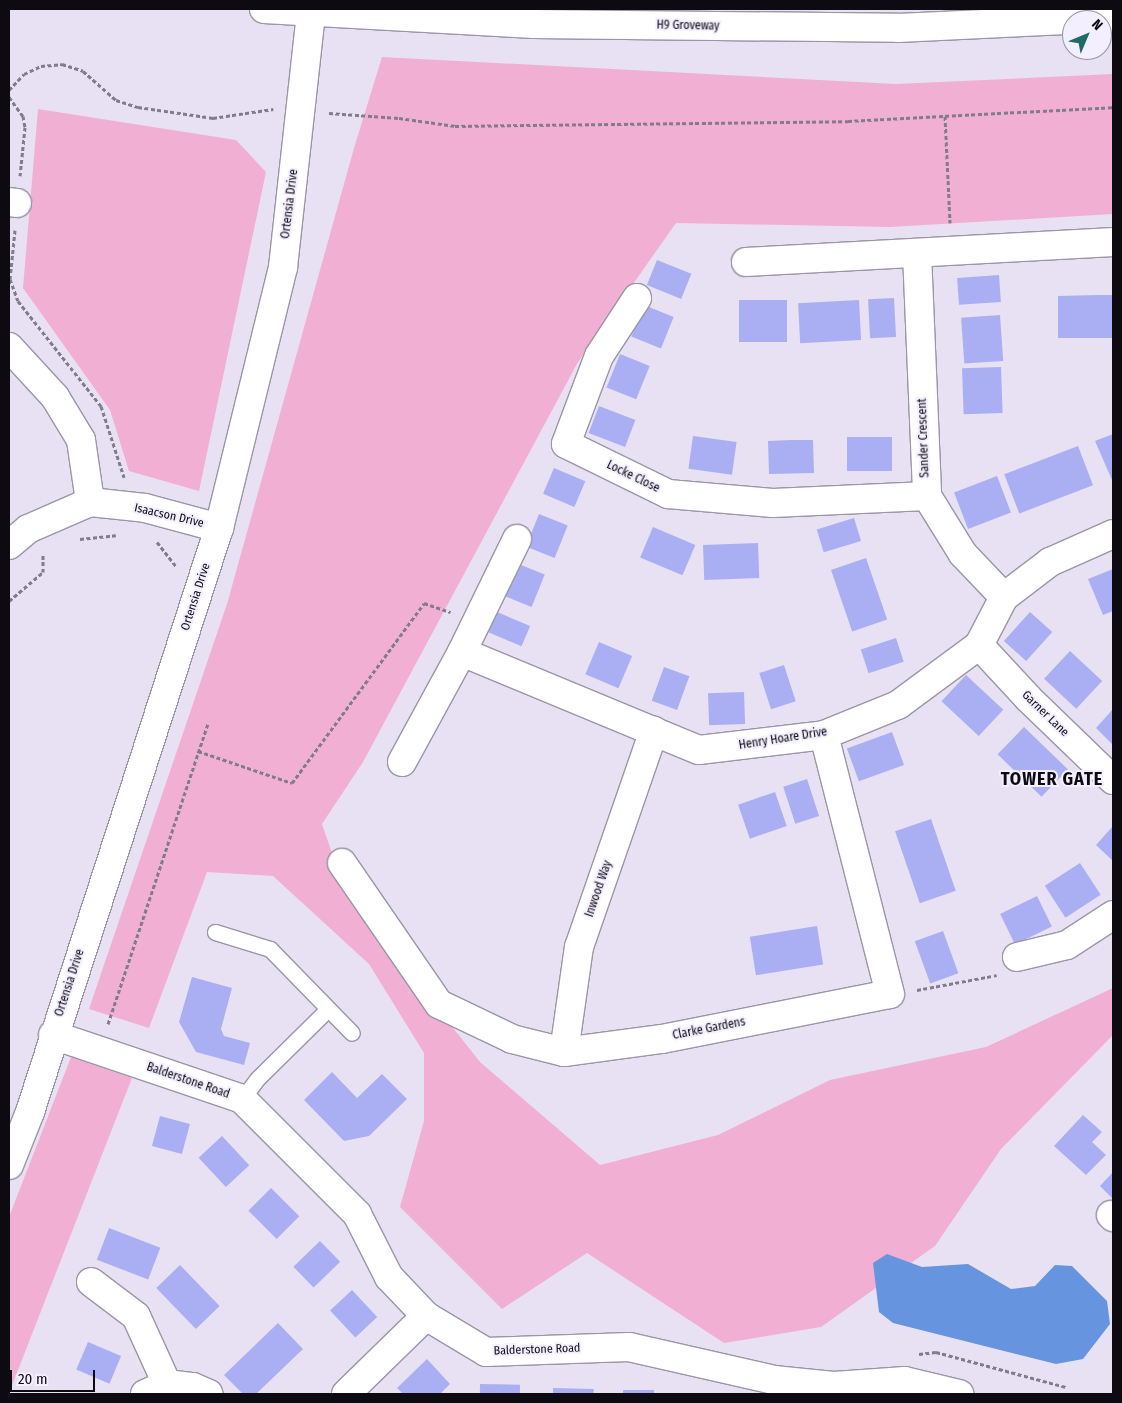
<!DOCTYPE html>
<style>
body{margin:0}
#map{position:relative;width:1122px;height:1403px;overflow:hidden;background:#e7e1f3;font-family:"Fira Sans Condensed",sans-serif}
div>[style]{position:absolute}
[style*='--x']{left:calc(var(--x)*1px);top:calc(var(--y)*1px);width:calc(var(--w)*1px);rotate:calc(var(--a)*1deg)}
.green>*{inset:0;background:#f2afd4}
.water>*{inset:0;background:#6694de}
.building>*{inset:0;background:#aaaff3;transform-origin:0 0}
.path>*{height:3px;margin-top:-1.5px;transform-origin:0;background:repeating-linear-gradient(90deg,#807c89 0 4px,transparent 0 6.5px)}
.roads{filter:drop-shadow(1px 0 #9b95a6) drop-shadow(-1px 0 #9b95a6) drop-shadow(0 1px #9b95a6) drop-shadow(0 -1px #9b95a6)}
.lane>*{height:15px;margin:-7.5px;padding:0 7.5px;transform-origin:7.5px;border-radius:7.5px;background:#fff}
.street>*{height:28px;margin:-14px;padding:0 14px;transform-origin:14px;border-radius:14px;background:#fff}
.secondary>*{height:28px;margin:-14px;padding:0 14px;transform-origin:14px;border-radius:14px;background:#fff}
span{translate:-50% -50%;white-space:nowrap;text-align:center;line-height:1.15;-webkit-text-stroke:4px #f4effe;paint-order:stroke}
.street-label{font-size:12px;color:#0d0b11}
.district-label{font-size:18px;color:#0d0b11;font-weight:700;letter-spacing:1px}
.frame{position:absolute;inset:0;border:10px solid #0d0b11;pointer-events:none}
.north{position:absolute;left:1062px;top:10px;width:50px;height:50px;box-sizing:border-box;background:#f4effe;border:1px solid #98949f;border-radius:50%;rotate:45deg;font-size:14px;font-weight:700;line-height:20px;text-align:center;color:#0d0b11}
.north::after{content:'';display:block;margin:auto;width:18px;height:22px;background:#1f6b6b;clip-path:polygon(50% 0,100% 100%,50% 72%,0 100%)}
.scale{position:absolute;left:10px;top:1370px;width:85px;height:22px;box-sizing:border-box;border:2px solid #0d0b11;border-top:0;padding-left:6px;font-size:15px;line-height:18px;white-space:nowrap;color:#0d0b11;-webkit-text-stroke:4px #f4effe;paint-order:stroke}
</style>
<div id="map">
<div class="green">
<div style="clip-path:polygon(382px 57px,896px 84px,1113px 74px,1113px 214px,890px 227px,676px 223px,578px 362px,363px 762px,322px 824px,345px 891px,480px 1062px,600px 1165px,718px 1135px,830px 1080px,986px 1047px,1113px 988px,1113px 1035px,1001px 1149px,935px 1246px,821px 1327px,724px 1343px,587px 1253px,502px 1309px,400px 1207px,424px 1121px,424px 1053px,369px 964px,273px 876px,207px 872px,149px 1028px,89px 1009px,227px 604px,354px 148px)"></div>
<div style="clip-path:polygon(38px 109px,236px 140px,266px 172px,199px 491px,129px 471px,110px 410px,23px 288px)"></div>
<div style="clip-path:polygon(71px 1057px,132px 1078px,9px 1393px,9px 1217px)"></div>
</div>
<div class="water">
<div style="clip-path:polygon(887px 1254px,922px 1267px,968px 1264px,1011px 1289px,1035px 1286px,1055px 1265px,1072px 1266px,1107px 1301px,1110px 1324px,1083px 1359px,1056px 1364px,893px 1323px,879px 1312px,873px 1263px)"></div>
</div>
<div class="building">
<div style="left:657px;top:260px;width:37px;height:27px;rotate:22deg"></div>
<div style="left:999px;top:275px;width:27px;height:42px;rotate:86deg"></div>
<div style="clip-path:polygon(1098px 295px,1113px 295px,1113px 338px,1058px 338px,1058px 296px)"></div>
<div style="left:894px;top:298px;width:39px;height:26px;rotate:87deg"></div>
<div style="left:739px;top:300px;width:48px;height:42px"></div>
<div style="left:859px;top:300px;width:40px;height:61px;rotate:87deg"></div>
<div style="left:644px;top:305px;width:32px;height:34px;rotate:22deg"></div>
<div style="left:1000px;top:315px;width:46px;height:39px;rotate:86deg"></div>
<div style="left:620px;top:354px;width:32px;height:36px;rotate:22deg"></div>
<div style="left:1001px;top:367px;width:46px;height:39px;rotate:88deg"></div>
<div style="left:599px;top:406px;width:39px;height:29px;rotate:21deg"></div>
<div style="clip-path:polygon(1113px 434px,1113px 480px,1112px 480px,1095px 441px)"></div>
<div style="left:693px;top:436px;width:44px;height:33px;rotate:8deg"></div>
<div style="left:892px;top:437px;width:34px;height:45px;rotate:90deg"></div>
<div style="clip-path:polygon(791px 440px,813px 440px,814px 473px,769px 474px,768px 441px)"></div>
<div style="left:1078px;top:446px;width:42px;height:79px;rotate:69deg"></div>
<div style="left:554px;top:468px;width:34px;height:28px;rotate:23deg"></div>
<div style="left:997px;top:476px;width:39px;height:46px;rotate:69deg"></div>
<div style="left:539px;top:514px;width:31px;height:35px;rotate:22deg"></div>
<div style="left:854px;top:518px;width:24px;height:39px;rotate:73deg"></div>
<div style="left:653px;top:527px;width:46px;height:33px;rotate:23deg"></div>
<div style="left:758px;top:543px;width:35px;height:55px;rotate:88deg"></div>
<div style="left:866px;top:558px;width:65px;height:37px;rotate:71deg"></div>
<div style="left:516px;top:563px;width:31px;height:35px;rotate:22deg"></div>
<div style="clip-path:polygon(1113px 569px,1113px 611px,1103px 615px,1088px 579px)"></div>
<div style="left:497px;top:612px;width:36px;height:22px;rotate:23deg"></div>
<div style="left:1030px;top:612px;width:30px;height:39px;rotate:42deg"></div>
<div style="left:896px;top:638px;width:25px;height:37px;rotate:72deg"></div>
<div style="left:599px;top:642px;width:36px;height:35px;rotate:23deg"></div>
<div style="left:1070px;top:651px;width:44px;height:38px;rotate:43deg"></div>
<div style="left:784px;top:665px;width:38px;height:26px;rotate:72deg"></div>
<div style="left:664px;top:667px;width:27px;height:36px;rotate:20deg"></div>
<div style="left:966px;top:675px;width:51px;height:36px;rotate:43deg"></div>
<div style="left:744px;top:692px;width:32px;height:36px;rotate:88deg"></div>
<div style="clip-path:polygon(1113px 709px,1113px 745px,1096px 728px)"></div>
<div style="left:1024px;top:727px;width:61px;height:38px;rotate:44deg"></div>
<div style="left:892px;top:732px;width:35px;height:48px;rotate:70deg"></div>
<div style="left:807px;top:779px;width:39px;height:25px;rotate:72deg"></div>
<div style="left:775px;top:792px;width:36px;height:39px;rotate:71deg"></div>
<div style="left:931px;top:819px;width:76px;height:38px;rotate:71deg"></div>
<div style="clip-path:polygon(1113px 826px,1113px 861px,1096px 845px)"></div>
<div style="left:1080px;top:863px;width:38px;height:42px;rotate:57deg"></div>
<div style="left:1037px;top:896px;width:34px;height:41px;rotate:64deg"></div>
<div style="left:817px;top:926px;width:39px;height:68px;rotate:81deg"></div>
<div style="left:943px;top:931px;width:45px;height:30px;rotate:70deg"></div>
<div style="clip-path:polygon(192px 977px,232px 988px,221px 1029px,224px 1036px,250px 1043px,244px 1065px,196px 1052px,179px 1022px)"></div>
<div style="clip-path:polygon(332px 1072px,357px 1098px,382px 1074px,407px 1099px,369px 1136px,344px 1141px,304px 1100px)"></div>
<div style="clip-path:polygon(1083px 1115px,1102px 1132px,1092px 1142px,1106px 1155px,1086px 1175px,1054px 1146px)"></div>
<div style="left:160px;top:1116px;width:31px;height:31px;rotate:15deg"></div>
<div style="left:222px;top:1136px;width:40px;height:32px;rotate:47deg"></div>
<div style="clip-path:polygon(1113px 1172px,1113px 1199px,1100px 1186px)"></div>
<div style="left:271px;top:1188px;width:40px;height:32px;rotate:45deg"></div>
<div style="left:109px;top:1228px;width:55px;height:34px;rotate:21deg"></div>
<div style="left:320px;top:1241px;width:29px;height:37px;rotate:46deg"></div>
<div style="left:180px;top:1265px;width:57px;height:33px;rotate:46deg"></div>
<div style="left:352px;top:1290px;width:37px;height:30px;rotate:47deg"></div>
<div style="clip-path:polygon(278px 1323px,303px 1349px,256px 1394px,243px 1394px,224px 1375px)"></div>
<div style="left:88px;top:1342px;width:36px;height:30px;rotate:23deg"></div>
<div style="clip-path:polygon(427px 1359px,450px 1384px,440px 1394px,403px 1394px,397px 1388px)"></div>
<div style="left:480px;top:1384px;width:40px;height:10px;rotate:1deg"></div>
<div style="clip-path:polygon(553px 1388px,594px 1389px,593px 1394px,553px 1394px)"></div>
<div style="left:623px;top:1390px;width:31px;height:4px"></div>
</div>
<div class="path">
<div style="--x:9;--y:90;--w:22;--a:-47"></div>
<div style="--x:24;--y:74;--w:19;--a:-25"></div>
<div style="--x:41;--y:66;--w:21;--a:-5"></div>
<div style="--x:62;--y:64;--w:22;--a:18"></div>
<div style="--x:83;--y:71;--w:44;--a:41.3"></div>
<div style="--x:116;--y:100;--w:23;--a:18"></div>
<div style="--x:138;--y:107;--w:76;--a:8.3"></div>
<div style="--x:213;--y:118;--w:61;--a:-8.5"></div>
<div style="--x:9;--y:97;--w:24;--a:54"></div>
<div style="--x:23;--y:116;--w:11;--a:80"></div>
<div style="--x:25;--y:127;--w:49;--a:95.8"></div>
<div style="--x:329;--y:113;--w:70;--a:4.1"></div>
<div style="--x:399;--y:118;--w:57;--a:8.1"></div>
<div style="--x:455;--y:126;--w:393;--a:-0.7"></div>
<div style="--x:848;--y:121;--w:265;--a:-3"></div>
<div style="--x:945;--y:116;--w:107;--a:87.3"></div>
<div style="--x:15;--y:230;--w:49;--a:95.8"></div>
<div style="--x:10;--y:279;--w:23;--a:70"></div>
<div style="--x:18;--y:301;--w:134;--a:51.7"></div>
<div style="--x:101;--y:406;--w:75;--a:72.1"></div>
<div style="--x:80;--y:539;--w:36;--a:-6"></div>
<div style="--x:157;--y:542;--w:31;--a:52"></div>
<div style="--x:9;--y:601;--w:45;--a:-40.5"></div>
<div style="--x:43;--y:572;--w:18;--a:-90"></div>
<div style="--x:198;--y:751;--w:99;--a:18.8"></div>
<div style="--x:292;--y:783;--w:223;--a:-53.7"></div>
<div style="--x:424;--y:603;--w:28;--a:19"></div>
<div style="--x:917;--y:990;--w:81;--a:-10.6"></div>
<div style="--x:108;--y:1024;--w:317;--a:-71.6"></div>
<div style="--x:919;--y:1354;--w:17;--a:-7"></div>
<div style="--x:936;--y:1352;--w:135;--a:15.1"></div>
</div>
<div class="roads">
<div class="lane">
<div style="--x:215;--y:932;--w:58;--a:17.2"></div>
<div style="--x:270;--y:949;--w:117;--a:45.7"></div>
<div style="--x:242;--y:1099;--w:26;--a:-53"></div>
<div style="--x:258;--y:1078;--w:98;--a:-44.6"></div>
</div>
<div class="street">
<div style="--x:9;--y:202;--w:8;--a:7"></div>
<div style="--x:917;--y:253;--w:243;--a:87.6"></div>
<div style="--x:927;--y:496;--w:68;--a:58.2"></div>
<div style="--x:963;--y:554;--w:59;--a:46.4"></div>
<div style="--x:746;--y:262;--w:368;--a:-3.1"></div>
<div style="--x:637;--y:298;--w:69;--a:123.2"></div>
<div style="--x:599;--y:356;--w:94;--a:110.6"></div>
<div style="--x:566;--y:444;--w:114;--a:26.1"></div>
<div style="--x:668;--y:494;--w:105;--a:4.9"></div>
<div style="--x:773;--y:503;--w:154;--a:-2.6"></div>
<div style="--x:9;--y:347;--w:68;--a:47.4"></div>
<div style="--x:55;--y:397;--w:50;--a:58.8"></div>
<div style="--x:81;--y:440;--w:63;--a:81.7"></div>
<div style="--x:517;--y:539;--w:126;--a:116"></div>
<div style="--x:462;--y:652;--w:256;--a:22.5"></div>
<div style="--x:699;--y:750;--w:126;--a:-6.8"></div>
<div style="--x:824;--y:735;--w:80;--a:-22.1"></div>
<div style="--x:898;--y:705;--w:101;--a:-36.5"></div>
<div style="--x:979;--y:645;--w:54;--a:-62.5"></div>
<div style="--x:1004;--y:597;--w:58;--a:-37.3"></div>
<div style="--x:1050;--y:562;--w:69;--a:-24"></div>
<div style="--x:979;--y:645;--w:72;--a:47.2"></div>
<div style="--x:1028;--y:698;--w:118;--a:44"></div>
<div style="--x:402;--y:762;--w:125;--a:-61.4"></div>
<div style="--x:342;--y:863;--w:171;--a:55.5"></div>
<div style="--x:439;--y:1004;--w:81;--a:25.6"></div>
<div style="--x:512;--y:1039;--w:54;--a:14"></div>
<div style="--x:564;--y:1052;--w:99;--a:-7.6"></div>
<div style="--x:662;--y:1039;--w:232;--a:-11.2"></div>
<div style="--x:890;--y:994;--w:267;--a:-104.3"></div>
<div style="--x:1017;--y:957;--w:51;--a:-13.5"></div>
<div style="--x:1067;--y:945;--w:55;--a:-33.1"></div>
<div style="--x:53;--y:1035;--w:200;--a:18.7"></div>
<div style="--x:242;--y:1099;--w:163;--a:45"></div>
<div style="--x:357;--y:1214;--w:71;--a:63.1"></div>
<div style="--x:389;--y:1277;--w:54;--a:46.5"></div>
<div style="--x:426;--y:1316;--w:70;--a:31"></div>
<div style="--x:486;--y:1352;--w:143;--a:-2"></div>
<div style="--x:629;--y:1347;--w:149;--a:12.8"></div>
<div style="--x:774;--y:1380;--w:60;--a:5.7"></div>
<div style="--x:834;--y:1386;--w:71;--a:-4"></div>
<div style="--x:905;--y:1381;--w:56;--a:13.5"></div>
<div style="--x:564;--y:1052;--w:106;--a:-81.9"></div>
<div style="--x:579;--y:947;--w:229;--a:-70.9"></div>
<div style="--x:9;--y:1165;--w:57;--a:-68.4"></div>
<div style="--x:30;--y:1112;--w:614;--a:-72.07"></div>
<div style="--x:1111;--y:1215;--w:3;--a:45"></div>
<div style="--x:91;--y:1282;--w:56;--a:37.1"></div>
<div style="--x:136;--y:1316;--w:75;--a:65.5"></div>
<div style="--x:145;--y:1394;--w:24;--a:-24"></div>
<div style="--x:167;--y:1384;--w:26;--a:7"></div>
<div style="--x:193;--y:1387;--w:17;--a:24"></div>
<div style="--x:346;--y:1394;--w:112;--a:-44.3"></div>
</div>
<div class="secondary">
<div style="--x:264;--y:9;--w:270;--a:3.2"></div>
<div style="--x:534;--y:24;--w:364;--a:0.6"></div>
<div style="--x:898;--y:28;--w:215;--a:-2.7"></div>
<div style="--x:9;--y:545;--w:25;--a:-40"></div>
<div style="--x:28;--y:529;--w:68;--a:-23.5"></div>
<div style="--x:90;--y:502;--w:55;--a:6.2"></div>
<div style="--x:145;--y:508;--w:77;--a:15.1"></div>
<div style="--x:219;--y:528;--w:269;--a:-76.2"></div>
<div style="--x:283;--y:267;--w:256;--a:-83.7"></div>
</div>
</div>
<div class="street-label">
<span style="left:688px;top:26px;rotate:1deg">H9 Groveway</span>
<span style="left:290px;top:204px;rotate:-83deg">Ortensia Drive</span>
<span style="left:924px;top:438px;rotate:-92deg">Sander Crescent</span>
<span style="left:633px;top:477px;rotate:26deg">Locke Close</span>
<span style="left:169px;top:516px;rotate:13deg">Isaacson Drive</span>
<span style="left:196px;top:597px;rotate:-72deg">Ortensia Drive</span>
<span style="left:1045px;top:714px;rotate:44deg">Garner Lane</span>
<span style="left:783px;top:739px;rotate:-9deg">Henry Hoare Drive</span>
<span style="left:599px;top:889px;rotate:-71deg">Inwood Way</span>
<span style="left:70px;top:983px;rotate:-72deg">Ortensia Drive</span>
<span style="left:709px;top:1029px;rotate:-11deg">Clarke Gardens</span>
<span style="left:188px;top:1081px;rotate:19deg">Balderstone Road</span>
<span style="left:537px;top:1350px;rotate:-2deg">Balderstone Road</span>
</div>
<div class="district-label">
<span style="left:1052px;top:779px">TOWER GATE</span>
</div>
<div class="frame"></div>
<div class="north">N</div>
<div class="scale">20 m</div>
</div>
